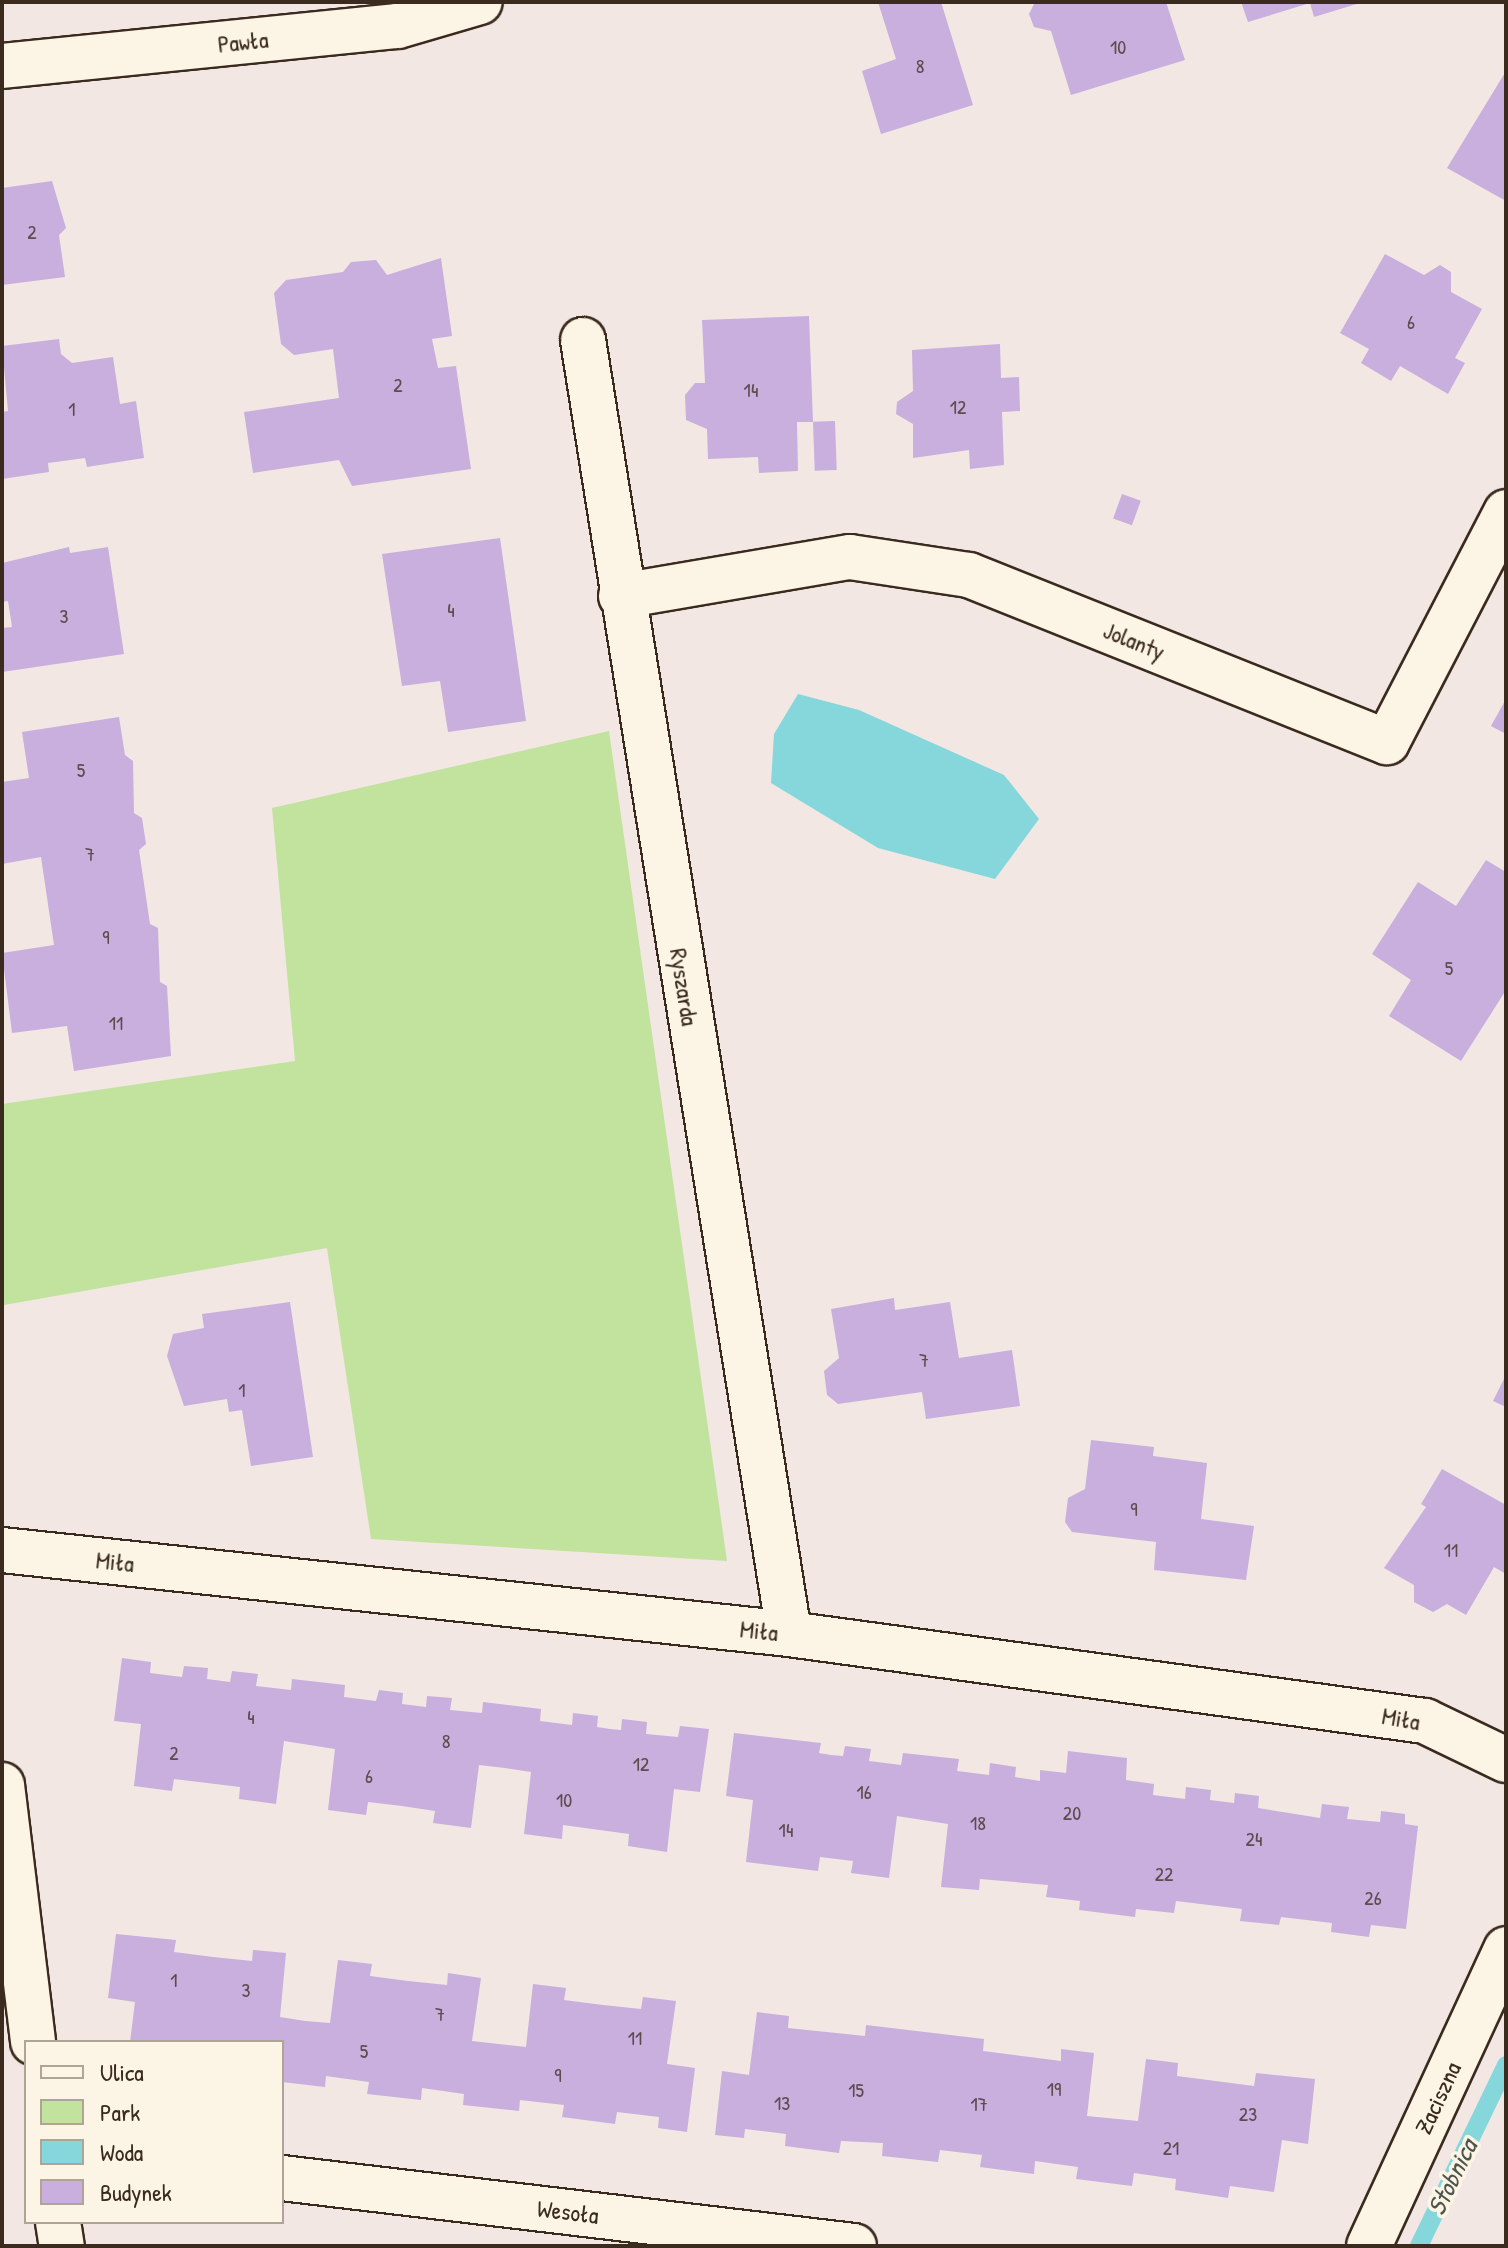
<!DOCTYPE html>
<meta charset="utf-8">
<style>
body{margin:0}
#map{position:relative;width:1508px;height:2248px;overflow:hidden;background:#f2e7e3;font-family:"Patrick Hand",sans-serif}
div>[style]{position:absolute}
[style*='--x']{left:calc(var(--x)*1px);top:calc(var(--y)*1px);width:calc(var(--w)*1px);rotate:calc(var(--a)*1deg)}
.green>*{inset:0;background:#c1e39d}
.water>*{inset:0;background:#85d7dc}
.stream>*{height:18px;margin:-9px;padding:0 9px;transform-origin:9px;border-radius:9px;background:#85d7dc}
.building>*{inset:0;background:#c8afdd;transform-origin:0 0}
.roads{filter:drop-shadow(2px 0 #3b2a1e) drop-shadow(-2px 0 #3b2a1e) drop-shadow(0 2px #3b2a1e) drop-shadow(0 -2px #3b2a1e)}
.street>*{height:44px;margin:-22px;padding:0 22px;transform-origin:22px;border-radius:22px;background:#fcf5e5}
span{translate:-50% -50%;white-space:nowrap;text-align:center;line-height:1.15;-webkit-text-stroke:7px #fcf5e5;paint-order:stroke}
.number-label{font-size:20px;color:#5e4b4e}
.number-label span{-webkit-text-stroke-width:0}
.street-label{font-size:24px;color:#3b2a1e}
.water-label{font-size:26px;color:#4e554e;font-style:italic}
.frame{position:absolute;inset:0;border:4px solid #3b2a1e;pointer-events:none}
.legend{position:absolute;left:24px;top:2040px;width:260px;height:184px;box-sizing:border-box;background:#fcf5e5;border:2px solid #afa495;margin:0;padding:10px 14px;list-style:none;font-size:24px;color:#3b2a1e}
.legend li{display:flex;align-items:center;gap:16px;height:40px}
.legend b{width:40px;border:2px solid #afa495}
</style>
<div id="map">
<div class="green">
<div style="clip-path:polygon(609px 731px,727px 1561px,371px 1539px,327px 1248px,4px 1305px,2px 1104px,295px 1061px,272px 808px)"></div>
</div>
<div class="water">
<div style="clip-path:polygon(798px 694px,859px 710px,1004px 775px,1039px 819px,995px 879px,878px 848px,771px 783px,774px 734px)"></div>
</div>
<div class="stream">
<div style="--x:1419;--y:2246;--w:201;--a:-64.3"></div>
</div>
<div class="building">
<div style="clip-path:polygon(878px 2px,941px 2px,973px 105px,881px 134px,862px 71px,896px 59px)"></div>
<div style="clip-path:polygon(1035px 2px,1166px 2px,1185px 60px,1071px 95px,1051px 31px,1034px 27px,1029px 14px)"></div>
<div style="clip-path:polygon(1241px 2px,1360px 2px,1360px 3px,1314px 17px,1310px 3px,1248px 22px)"></div>
<div style="clip-path:polygon(1506px 71px,1506px 201px,1447px 168px)"></div>
<div style="clip-path:polygon(52px 181px,66px 228px,59px 235px,65px 277px,2px 285px,2px 188px)"></div>
<div style="clip-path:polygon(1385px 254px,1424px 275px,1440px 265px,1451px 272px,1451px 292px,1482px 309px,1455px 358px,1465px 363px,1448px 394px,1400px 366px,1391px 381px,1361px 363px,1369px 349px,1340px 333px)"></div>
<div style="clip-path:polygon(441px 258px,452px 336px,432px 339px,438px 368px,456px 366px,471px 469px,352px 486px,339px 460px,253px 473px,244px 412px,339px 398px,333px 349px,294px 355px,281px 344px,274px 293px,286px 280px,343px 272px,351px 262px,376px 260px,387px 275px)"></div>
<div style="clip-path:polygon(809px 316px,813px 422px,797px 422px,798px 471px,759px 473px,758px 457px,708px 459px,707px 429px,686px 420px,685px 395px,695px 383px,705px 383px,702px 320px)"></div>
<div style="clip-path:polygon(59px 339px,61px 354px,72px 363px,113px 357px,120px 404px,136px 401px,144px 458px,87px 467px,85px 458px,48px 463px,49px 472px,2px 479px,2px 412px,8px 411px,2px 346px)"></div>
<div style="clip-path:polygon(1000px 344px,1001px 378px,1019px 377px,1020px 411px,1002px 412px,1004px 465px,970px 469px,969px 450px,913px 458px,913px 424px,896px 414px,897px 402px,913px 391px,912px 350px)"></div>
<div style="left:835px;top:421px;width:49px;height:22px;rotate:88deg"></div>
<div style="left:1122px;top:494px;width:20px;height:26px;rotate:20deg"></div>
<div style="clip-path:polygon(500px 538px,526px 721px,448px 732px,440px 681px,402px 686px,382px 554px)"></div>
<div style="clip-path:polygon(69px 547px,70px 553px,108px 547px,124px 654px,2px 672px,2px 628px,12px 627px,8px 601px,2px 602px,2px 563px)"></div>
<div style="clip-path:polygon(1506px 699px,1506px 734px,1491px 726px)"></div>
<div style="clip-path:polygon(119px 717px,125px 755px,133px 761px,134px 813px,142px 818px,146px 844px,139px 850px,150px 924px,158px 928px,160px 982px,167px 986px,171px 1056px,74px 1071px,67px 1026px,12px 1033px,2px 953px,54px 945px,41px 857px,2px 864px,2px 782px,29px 778px,22px 732px)"></div>
<div style="clip-path:polygon(1486px 860px,1506px 872px,1506px 990px,1461px 1061px,1389px 1016px,1411px 980px,1372px 954px,1418px 882px,1456px 906px)"></div>
<div style="clip-path:polygon(894px 1298px,895px 1310px,950px 1302px,959px 1358px,1012px 1350px,1020px 1406px,926px 1419px,922px 1392px,838px 1404px,827px 1395px,824px 1371px,839px 1358px,831px 1309px)"></div>
<div style="clip-path:polygon(290px 1302px,313px 1457px,251px 1466px,242px 1410px,229px 1412px,227px 1399px,184px 1406px,167px 1356px,173px 1334px,204px 1328px,202px 1314px)"></div>
<div style="clip-path:polygon(1506px 1375px,1506px 1407px,1493px 1401px)"></div>
<div style="clip-path:polygon(1091px 1440px,1154px 1447px,1153px 1456px,1207px 1463px,1201px 1519px,1254px 1526px,1246px 1580px,1154px 1570px,1156px 1542px,1072px 1532px,1065px 1522px,1068px 1498px,1085px 1489px)"></div>
<div style="clip-path:polygon(1442px 1469px,1506px 1505px,1506px 1574px,1494px 1567px,1466px 1615px,1447px 1604px,1433px 1612px,1414px 1602px,1414px 1585px,1384px 1568px,1426px 1507px,1421px 1504px)"></div>
<div style="clip-path:polygon(122px 1658px,151px 1662px,150px 1673px,182px 1677px,184px 1666px,208px 1668px,207px 1679px,230px 1682px,232px 1671px,258px 1674px,256px 1686px,291px 1690px,292px 1679px,345px 1685px,344px 1697px,376px 1701px,379px 1690px,403px 1693px,402px 1704px,426px 1707px,427px 1696px,452px 1698px,450px 1710px,482px 1713px,483px 1702px,541px 1709px,540px 1721px,572px 1725px,573px 1713px,598px 1716px,597px 1727px,610px 1729px,621px 1730px,622px 1719px,647px 1722px,646px 1734px,678px 1737px,680px 1726px,709px 1729px,700px 1792px,674px 1789px,667px 1852px,628px 1846px,629px 1834px,563px 1825px,562px 1839px,524px 1834px,531px 1772px,505px 1768px,479px 1765px,471px 1828px,433px 1823px,435px 1811px,402px 1806px,368px 1802px,366px 1815px,328px 1810px,335px 1749px,284px 1741px,276px 1804px,239px 1799px,240px 1787px,174px 1779px,172px 1791px,134px 1786px,141px 1724px,114px 1721px)"></div>
<div style="clip-path:polygon(734px 1733px,821px 1743px,819px 1753px,831px 1755px,843px 1756px,845px 1746px,871px 1749px,869px 1761px,901px 1765px,903px 1753px,959px 1759px,957px 1771px,989px 1775px,990px 1763px,1016px 1767px,1015px 1777px,1040px 1781px,1040px 1770px,1066px 1773px,1068px 1751px,1127px 1758px,1126px 1780px,1154px 1784px,1153px 1795px,1185px 1799px,1186px 1787px,1211px 1790px,1210px 1800px,1234px 1803px,1235px 1793px,1259px 1796px,1258px 1808px,1320px 1818px,1322px 1804px,1349px 1807px,1347px 1819px,1380px 1822px,1381px 1811px,1405px 1814px,1405px 1824px,1418px 1826px,1406px 1929px,1371px 1925px,1369px 1937px,1331px 1932px,1332px 1923px,1281px 1917px,1279px 1925px,1240px 1921px,1242px 1909px,1176px 1901px,1174px 1913px,1136px 1909px,1135px 1917px,1079px 1910px,1080px 1901px,1046px 1897px,1048px 1885px,980px 1879px,979px 1890px,941px 1887px,948px 1824px,897px 1816px,889px 1878px,851px 1873px,853px 1861px,820px 1857px,818px 1871px,746px 1862px,753px 1800px,726px 1796px)"></div>
<div style="clip-path:polygon(116px 1934px,176px 1940px,174px 1952px,213px 1957px,252px 1961px,253px 1950px,286px 1953px,280px 2017px,305px 2021px,330px 2023px,338px 1960px,372px 1964px,370px 1976px,408px 1981px,447px 1985px,448px 1973px,481px 1978px,472px 2041px,526px 2047px,533px 1984px,566px 1988px,564px 2000px,603px 2005px,641px 2009px,643px 1997px,676px 2001px,667px 2064px,695px 2068px,687px 2132px,658px 2128px,659px 2117px,617px 2112px,615px 2124px,562px 2117px,564px 2105px,520px 2100px,519px 2111px,463px 2105px,464px 2094px,422px 2088px,421px 2100px,367px 2094px,369px 2082px,326px 2076px,325px 2087px,282px 2082px,282px 2042px,130px 2042px,135px 2002px,108px 1998px)"></div>
<div style="clip-path:polygon(757px 2012px,789px 2016px,788px 2028px,865px 2036px,866px 2025px,984px 2039px,983px 2051px,1061px 2061px,1061px 2049px,1094px 2053px,1087px 2116px,1138px 2121px,1146px 2059px,1178px 2063px,1177px 2076px,1254px 2086px,1256px 2073px,1315px 2079px,1308px 2144px,1282px 2140px,1274px 2192px,1230px 2186px,1228px 2198px,1175px 2190px,1176px 2179px,1134px 2173px,1132px 2186px,1076px 2179px,1078px 2167px,1035px 2161px,1034px 2174px,980px 2167px,982px 2155px,940px 2150px,938px 2162px,882px 2156px,883px 2143px,841px 2141px,839px 2153px,785px 2146px,786px 2134px,745px 2129px,744px 2138px,715px 2135px,722px 2071px,749px 2075px)"></div>
</div>
<div class="roads">
<div class="street">
<div style="--x:2;--y:66;--w:398;--a:-5.8"></div>
<div style="--x:398;--y:26;--w:85;--a:-16.3"></div>
<div style="--x:583;--y:340;--w:1310;--a:80.95"></div>
<div style="--x:621;--y:596;--w:232;--a:-9.7"></div>
<div style="--x:850;--y:557;--w:120;--a:8.6"></div>
<div style="--x:969;--y:575;--w:450;--a:21.8"></div>
<div style="--x:1387;--y:742;--w:259;--a:-62.6"></div>
<div style="--x:2;--y:1550;--w:791;--a:6.09"></div>
<div style="--x:789;--y:1634;--w:642;--a:7.79"></div>
<div style="--x:1425;--y:1721;--w:90;--a:25.7"></div>
<div style="--x:2;--y:1785;--w:259;--a:83.1"></div>
<div style="--x:282;--y:2178;--w:576;--a:6.78"></div>
<div style="--x:58;--y:2222;--w:24;--a:81"></div>
<div style="--x:1369;--y:2246;--w:327;--a:-65.2"></div>
</div>
</div>
<div class="number-label">
<span style="left:1118px;top:46px">10</span>
<span style="left:920px;top:65px">8</span>
<span style="left:32px;top:231px">2</span>
<span style="left:1411px;top:321px">6</span>
<span style="left:398px;top:384px">2</span>
<span style="left:751px;top:389px">14</span>
<span style="left:958px;top:406px">12</span>
<span style="left:72px;top:408px">1</span>
<span style="left:451px;top:609px">4</span>
<span style="left:64px;top:615px">3</span>
<span style="left:81px;top:769px">5</span>
<span style="left:90px;top:853px">7</span>
<span style="left:106px;top:936px">9</span>
<span style="left:1449px;top:967px">5</span>
<span style="left:116px;top:1022px">11</span>
<span style="left:924px;top:1359px">7</span>
<span style="left:242px;top:1389px">1</span>
<span style="left:1134px;top:1508px">9</span>
<span style="left:1451px;top:1549px">11</span>
<span style="left:251px;top:1716px">4</span>
<span style="left:446px;top:1740px">8</span>
<span style="left:174px;top:1752px">2</span>
<span style="left:641px;top:1763px">12</span>
<span style="left:369px;top:1775px">6</span>
<span style="left:864px;top:1791px">16</span>
<span style="left:564px;top:1799px">10</span>
<span style="left:1072px;top:1812px">20</span>
<span style="left:978px;top:1822px">18</span>
<span style="left:786px;top:1829px">14</span>
<span style="left:1254px;top:1838px">24</span>
<span style="left:1164px;top:1873px">22</span>
<span style="left:1373px;top:1897px">26</span>
<span style="left:174px;top:1979px">1</span>
<span style="left:246px;top:1989px">3</span>
<span style="left:440px;top:2013px">7</span>
<span style="left:635px;top:2037px">11</span>
<span style="left:364px;top:2050px">5</span>
<span style="left:558px;top:2074px">9</span>
<span style="left:1054px;top:2088px">19</span>
<span style="left:856px;top:2089px">15</span>
<span style="left:782px;top:2102px">13</span>
<span style="left:979px;top:2103px">17</span>
<span style="left:1248px;top:2113px">23</span>
<span style="left:1171px;top:2147px">21</span>
</div>
<div class="street-label">
<span style="left:243px;top:42px;rotate:-6deg">Pawła</span>
<span style="left:1134px;top:641px;rotate:22deg">Jolanty</span>
<span style="left:684px;top:987px;rotate:81deg">Ryszarda</span>
<span style="left:115px;top:1562px;rotate:6deg">Miła</span>
<span style="left:759px;top:1631px;rotate:6deg">Miła</span>
<span style="left:1401px;top:1719px;rotate:10deg">Miła</span>
<span style="left:1438px;top:2098px;rotate:-65deg">Zaciszna</span>
<span style="left:568px;top:2212px;rotate:7deg">Wesoła</span>
</div>
<div class="water-label">
<span style="left:1452px;top:2177px;rotate:-64deg">Stobnica</span>
</div>
<div class="frame"></div>
<ul class="legend">
<li><b style="height:10px;background:#fcf5e5"></b>Ulica</li>
<li><b style="height:22px;background:#c1e39d"></b>Park</li>
<li><b style="height:22px;background:#85d7dc"></b>Woda</li>
<li><b style="height:22px;background:#c8afdd"></b>Budynek</li>
</ul>
</div>
